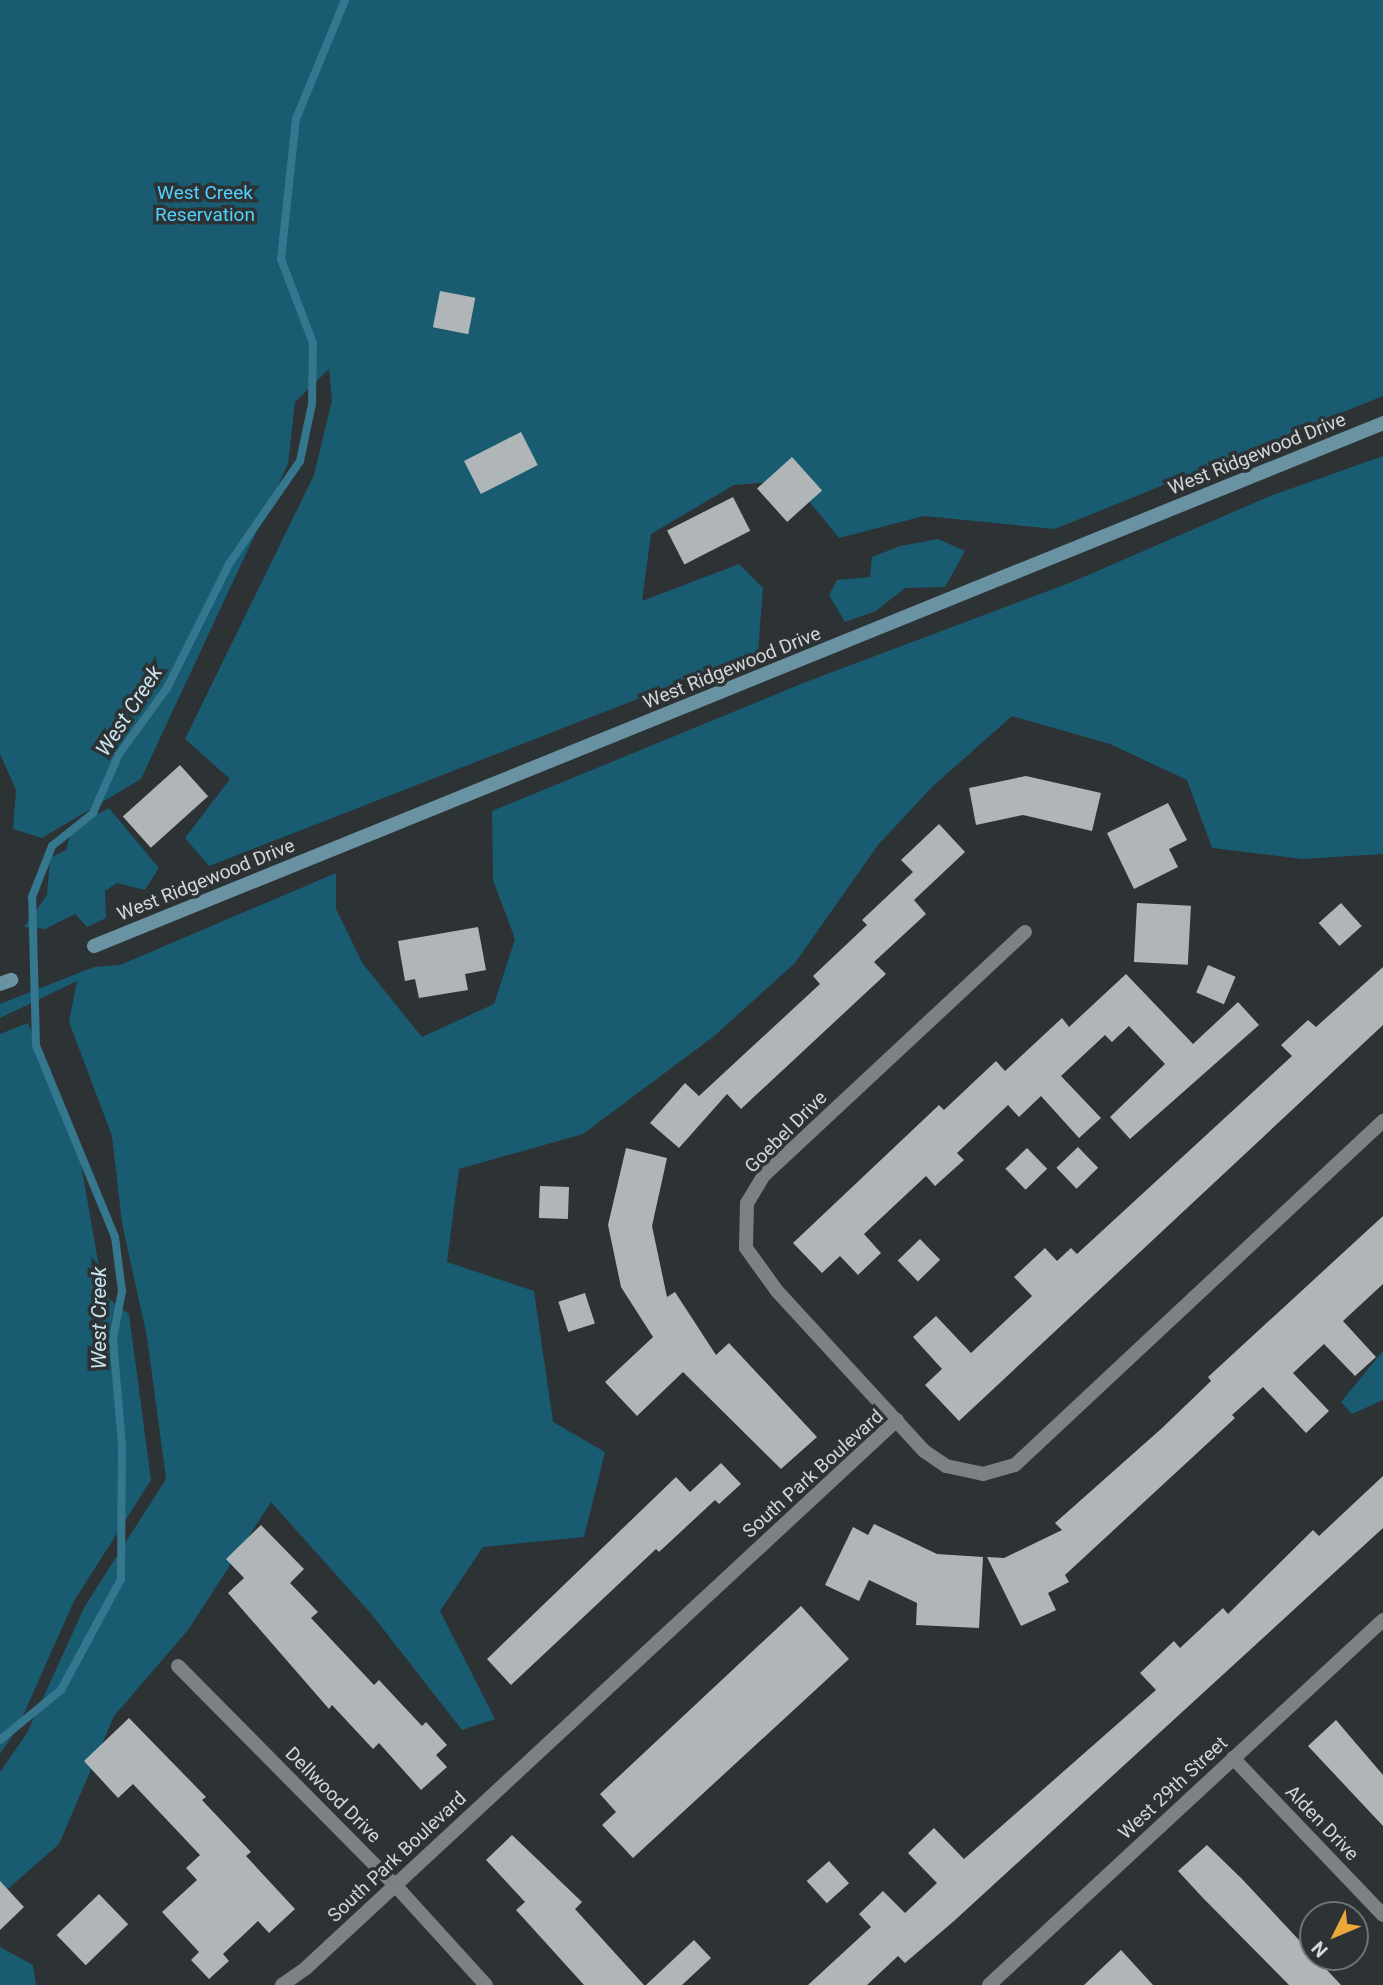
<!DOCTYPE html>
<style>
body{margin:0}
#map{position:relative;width:1383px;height:1985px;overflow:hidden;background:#2d3234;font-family:Roboto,sans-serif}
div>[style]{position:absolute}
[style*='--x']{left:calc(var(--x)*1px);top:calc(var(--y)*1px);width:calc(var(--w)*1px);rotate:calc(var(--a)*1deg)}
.green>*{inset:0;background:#195b71}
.stream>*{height:8px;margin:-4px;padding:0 4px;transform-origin:4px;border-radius:4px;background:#34778f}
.building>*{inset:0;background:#b0b6b8;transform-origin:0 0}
.street>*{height:14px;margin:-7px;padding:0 7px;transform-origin:7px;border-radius:7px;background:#7b8184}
.secondary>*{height:14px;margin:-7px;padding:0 7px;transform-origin:7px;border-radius:7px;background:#6993a2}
span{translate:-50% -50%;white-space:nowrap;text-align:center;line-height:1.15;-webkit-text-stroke:7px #2d3234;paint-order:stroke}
.park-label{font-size:19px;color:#51d1fe}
.street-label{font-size:19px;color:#d4d7d9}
.water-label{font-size:21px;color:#cbe5f0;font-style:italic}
.north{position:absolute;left:1299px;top:1901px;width:70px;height:70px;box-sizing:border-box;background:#2d3234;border:2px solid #707476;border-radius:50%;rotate:227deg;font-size:19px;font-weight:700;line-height:28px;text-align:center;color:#d4d7d9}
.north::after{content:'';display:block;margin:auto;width:24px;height:32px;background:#eda83b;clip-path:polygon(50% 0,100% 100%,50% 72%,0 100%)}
</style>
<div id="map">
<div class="green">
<div style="clip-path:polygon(0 0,1383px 0,1383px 396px,1055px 529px,924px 516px,839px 538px,792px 480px,734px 485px,651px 534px,642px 601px,739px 564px,763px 588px,758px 652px,209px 866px,185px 838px,230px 779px,185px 739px,314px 475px,332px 400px,329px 369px,295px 402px,288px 464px,141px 779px,42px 838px,13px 829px,16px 790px,0 754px)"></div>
<div style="clip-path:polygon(1383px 456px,1383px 854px,1303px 859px,1212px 848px,1187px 780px,1110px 744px,1012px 716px,932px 787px,878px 845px,795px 963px,713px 1037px,583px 1134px,459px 1169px,447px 1262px,534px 1291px,553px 1422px,605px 1452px,584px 1537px,483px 1547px,440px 1611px,495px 1719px,462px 1730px,373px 1616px,271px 1502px,188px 1630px,114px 1716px,59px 1844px,0 1896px,0 1772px,27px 1733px,85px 1606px,166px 1479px,147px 1337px,122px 1223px,112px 1136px,69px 1022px,77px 981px,0 1018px,0 1004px,94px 967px,120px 965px,336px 873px,336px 909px,363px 964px,422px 1037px,494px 1004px,515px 939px,493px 880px,492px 811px,811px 680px,1072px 582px,1270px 496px)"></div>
<div style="clip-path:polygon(938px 539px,965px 551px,945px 587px,905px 588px,876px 611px,845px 622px,829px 595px,837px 580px,870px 577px,872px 557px,900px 546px)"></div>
<div style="clip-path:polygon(109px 808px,159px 868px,145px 890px,117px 883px,105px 891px,106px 918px,87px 927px,75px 914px,45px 929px,24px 927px,47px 895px,50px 858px,66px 850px,72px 827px)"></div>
<div style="clip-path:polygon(28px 1023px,76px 1136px,104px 1295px,129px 1314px,151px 1480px,74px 1601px,17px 1729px,0 1754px,0 1034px)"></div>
<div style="clip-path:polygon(1383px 1351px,1383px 1400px,1352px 1414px,1341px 1402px)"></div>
<div style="clip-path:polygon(0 1947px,33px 1965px,36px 1985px,0 1985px)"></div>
</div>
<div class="stream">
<div style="--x:0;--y:1740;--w:79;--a:-39.3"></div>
<div style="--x:61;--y:1690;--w:126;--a:-61.6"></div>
<div style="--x:121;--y:1579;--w:133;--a:-89.6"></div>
<div style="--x:122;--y:1446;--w:107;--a:-94.8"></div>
<div style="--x:113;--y:1339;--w:49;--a:-79.4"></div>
<div style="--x:122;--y:1291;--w:54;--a:-97.4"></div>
<div style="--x:115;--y:1237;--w:208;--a:-112.4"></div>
<div style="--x:36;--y:1045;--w:148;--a:-91.5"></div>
<div style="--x:32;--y:897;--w:55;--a:-68.6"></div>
<div style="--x:52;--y:846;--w:53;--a:-38.8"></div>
<div style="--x:93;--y:813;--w:64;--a:-66.2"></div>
<div style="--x:119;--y:754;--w:82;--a:-54"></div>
<div style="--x:167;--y:688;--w:139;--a:-63.4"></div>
<div style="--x:229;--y:564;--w:125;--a:-55.4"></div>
<div style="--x:300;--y:461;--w:58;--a:-78.1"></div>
<div style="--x:312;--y:404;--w:61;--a:-89.1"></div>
<div style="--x:313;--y:343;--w:90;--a:-110.9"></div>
<div style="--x:281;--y:259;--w:141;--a:-83.9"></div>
<div style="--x:296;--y:119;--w:129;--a:-67.6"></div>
</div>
<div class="building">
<div style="left:440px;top:291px;width:36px;height:37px;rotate:11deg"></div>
<div style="left:521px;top:432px;width:37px;height:64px;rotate:63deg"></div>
<div style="left:792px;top:457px;width:45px;height:47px;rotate:48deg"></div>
<div style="left:733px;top:497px;width:38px;height:74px;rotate:63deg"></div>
<div style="left:180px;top:765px;width:42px;height:77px;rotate:48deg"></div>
<div style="clip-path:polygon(1026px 776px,1101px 793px,1092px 831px,1023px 815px,976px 825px,969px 788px)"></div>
<div style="clip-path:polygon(1168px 803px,1187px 840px,1169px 849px,1178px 867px,1134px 889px,1107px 833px)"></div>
<div style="clip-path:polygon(939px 824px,965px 852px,914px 900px,926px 914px,874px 962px,886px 974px,741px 1109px,727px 1094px,679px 1148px,650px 1123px,685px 1083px,699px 1096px,820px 984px,813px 976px,867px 925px,862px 920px,913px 872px,901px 860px)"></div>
<div style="left:1137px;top:903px;width:54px;height:59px;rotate:3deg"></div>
<div style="left:1341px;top:903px;width:31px;height:30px;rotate:48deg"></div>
<div style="clip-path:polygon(478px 927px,486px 970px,465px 974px,468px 990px,419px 998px,415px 979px,405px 981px,398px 941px)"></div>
<div style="left:1208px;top:965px;width:30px;height:30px;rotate:23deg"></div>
<div style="clip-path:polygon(1383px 967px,1383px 1025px,959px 1421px,925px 1385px,942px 1369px,913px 1337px,936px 1316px,971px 1353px,1032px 1296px,1014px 1277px,1045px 1248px,1057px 1261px,1071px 1248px,1077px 1254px,1292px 1056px,1281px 1045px,1308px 1020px,1316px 1027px)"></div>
<div style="clip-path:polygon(1126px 974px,1193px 1044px,1238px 1002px,1259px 1025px,1130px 1139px,1110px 1117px,1165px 1064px,1129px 1026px,1112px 1042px,1105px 1035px,1061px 1076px,1101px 1118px,1079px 1138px,1041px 1096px,1019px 1117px,1008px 1105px,957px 1153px,964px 1160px,935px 1186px,926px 1176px,864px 1234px,881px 1253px,858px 1275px,840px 1256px,822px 1273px,793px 1243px,939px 1105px,944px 1110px,996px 1061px,1005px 1071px,1062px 1018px,1069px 1027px)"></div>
<div style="left:1078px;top:1147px;width:29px;height:30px;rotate:46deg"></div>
<div style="clip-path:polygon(626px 1148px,667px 1158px,652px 1226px,667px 1297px,675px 1292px,716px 1355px,729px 1343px,817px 1437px,781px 1469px,683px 1372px,637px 1416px,605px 1382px,653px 1337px,621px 1287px,608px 1225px)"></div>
<div style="left:1027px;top:1148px;width:29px;height:30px;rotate:46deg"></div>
<div style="left:540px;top:1186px;width:29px;height:32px;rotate:2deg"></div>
<div style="clip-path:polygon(1383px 1216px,1383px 1284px,1343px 1321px,1376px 1357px,1355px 1376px,1324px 1344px,1293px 1373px,1329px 1411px,1306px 1433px,1263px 1387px,1232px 1415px,1235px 1418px,1065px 1575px,1069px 1582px,1048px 1593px,1056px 1610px,1021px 1626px,987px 1557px,1004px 1558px,1062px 1530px,1055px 1523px,1161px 1429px,1211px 1381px,1208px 1377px)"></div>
<div style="left:920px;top:1239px;width:29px;height:31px;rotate:46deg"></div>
<div style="left:585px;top:1293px;width:32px;height:28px;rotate:72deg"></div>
<div style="clip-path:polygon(721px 1463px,741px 1484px,719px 1504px,715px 1500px,659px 1552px,656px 1549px,511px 1685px,487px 1659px,676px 1477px,690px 1492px)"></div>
<div style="clip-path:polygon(1383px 1476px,1383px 1528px,954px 1921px,905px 1963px,898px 1956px,867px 1985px,808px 1985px,871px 1927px,859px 1914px,883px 1891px,905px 1913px,937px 1883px,908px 1853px,934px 1828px,964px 1859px,1156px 1690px,1140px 1673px,1174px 1641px,1180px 1648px,1223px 1608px,1228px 1614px,1313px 1530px,1319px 1536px)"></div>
<div style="clip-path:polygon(874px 1524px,937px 1554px,983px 1557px,979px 1628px,916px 1625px,917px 1603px,869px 1580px,859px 1601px,825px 1585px,853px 1527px,868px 1535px)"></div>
<div style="clip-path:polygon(261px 1525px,304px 1569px,290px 1583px,318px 1612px,311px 1618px,374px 1685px,379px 1680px,422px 1726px,426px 1722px,447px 1745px,436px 1755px,447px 1767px,421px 1790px,379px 1743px,373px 1749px,332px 1705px,329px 1709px,228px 1593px,244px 1578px,226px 1559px)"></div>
<div style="clip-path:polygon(801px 1606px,849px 1659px,633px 1858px,602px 1825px,616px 1812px,600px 1794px)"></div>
<div style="clip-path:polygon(129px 1718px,206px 1797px,202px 1800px,251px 1852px,246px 1856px,295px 1909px,269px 1933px,258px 1921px,223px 1954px,229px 1961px,209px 1979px,191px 1960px,199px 1952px,162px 1912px,197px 1880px,186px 1868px,200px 1855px,133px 1784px,118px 1798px,84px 1761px)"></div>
<div style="clip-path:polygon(1336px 1720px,1383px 1775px,1383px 1826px,1308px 1746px)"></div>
<div style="clip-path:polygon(512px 1835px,582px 1902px,575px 1909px,644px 1985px,584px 1985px,516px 1910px,525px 1902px,486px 1860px)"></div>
<div style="clip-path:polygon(1207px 1845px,1242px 1879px,1341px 1985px,1289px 1985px,1203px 1898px,1178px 1871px)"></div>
<div style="left:829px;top:1861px;width:30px;height:30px;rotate:48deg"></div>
<div style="clip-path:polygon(0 1881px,24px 1907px,0 1930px)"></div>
<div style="left:99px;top:1894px;width:42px;height:59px;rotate:46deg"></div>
<div style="clip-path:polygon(694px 1940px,711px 1958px,682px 1985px,646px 1985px)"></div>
<div style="clip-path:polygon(1121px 1950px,1153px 1985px,1084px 1985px)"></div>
</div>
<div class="street">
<div style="--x:1025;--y:932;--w:357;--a:137"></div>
<div style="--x:764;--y:1175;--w:33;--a:121"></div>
<div style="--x:747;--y:1203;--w:45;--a:91.3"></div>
<div style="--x:746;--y:1248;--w:53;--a:54.2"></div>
<div style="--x:777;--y:1291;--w:217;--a:47.4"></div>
<div style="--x:924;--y:1451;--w:27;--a:34"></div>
<div style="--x:946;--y:1466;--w:38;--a:12"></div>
<div style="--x:983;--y:1474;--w:33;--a:-16"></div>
<div style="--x:1015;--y:1465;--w:504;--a:-43.07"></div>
<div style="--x:178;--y:1666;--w:308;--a:45.3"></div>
<div style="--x:395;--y:1885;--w:135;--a:47.7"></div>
<div style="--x:1233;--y:1758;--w:217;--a:46.3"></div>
<div style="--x:282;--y:1985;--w:29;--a:-35"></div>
<div style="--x:306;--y:1968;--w:806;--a:-42.84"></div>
<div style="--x:989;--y:1985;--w:537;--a:-42.81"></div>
</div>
<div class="secondary">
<div style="--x:94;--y:946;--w:1391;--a:-22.08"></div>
<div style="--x:0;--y:984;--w:12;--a:-20"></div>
</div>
<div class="park-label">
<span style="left:205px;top:204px">West Creek<br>Reservation</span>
</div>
<div class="street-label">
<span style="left:1257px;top:454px;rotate:-22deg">West Ridgewood Drive</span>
<span style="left:732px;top:668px;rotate:-22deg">West Ridgewood Drive</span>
<span style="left:206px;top:880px;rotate:-22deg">West Ridgewood Drive</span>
<span style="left:786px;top:1132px;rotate:-45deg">Goebel Drive</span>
<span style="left:813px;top:1474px;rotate:-42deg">South Park Boulevard</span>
<span style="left:1173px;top:1788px;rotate:-43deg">West 29th Street</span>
<span style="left:333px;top:1795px;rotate:45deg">Dellwood Drive</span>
<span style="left:1322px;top:1823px;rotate:46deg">Alden Drive</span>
<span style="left:397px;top:1857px;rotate:-43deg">South Park Boulevard</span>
</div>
<div class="water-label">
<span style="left:129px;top:711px;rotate:-57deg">West Creek</span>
<span style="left:99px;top:1318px;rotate:-90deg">West Creek</span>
</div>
<div class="north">N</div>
</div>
